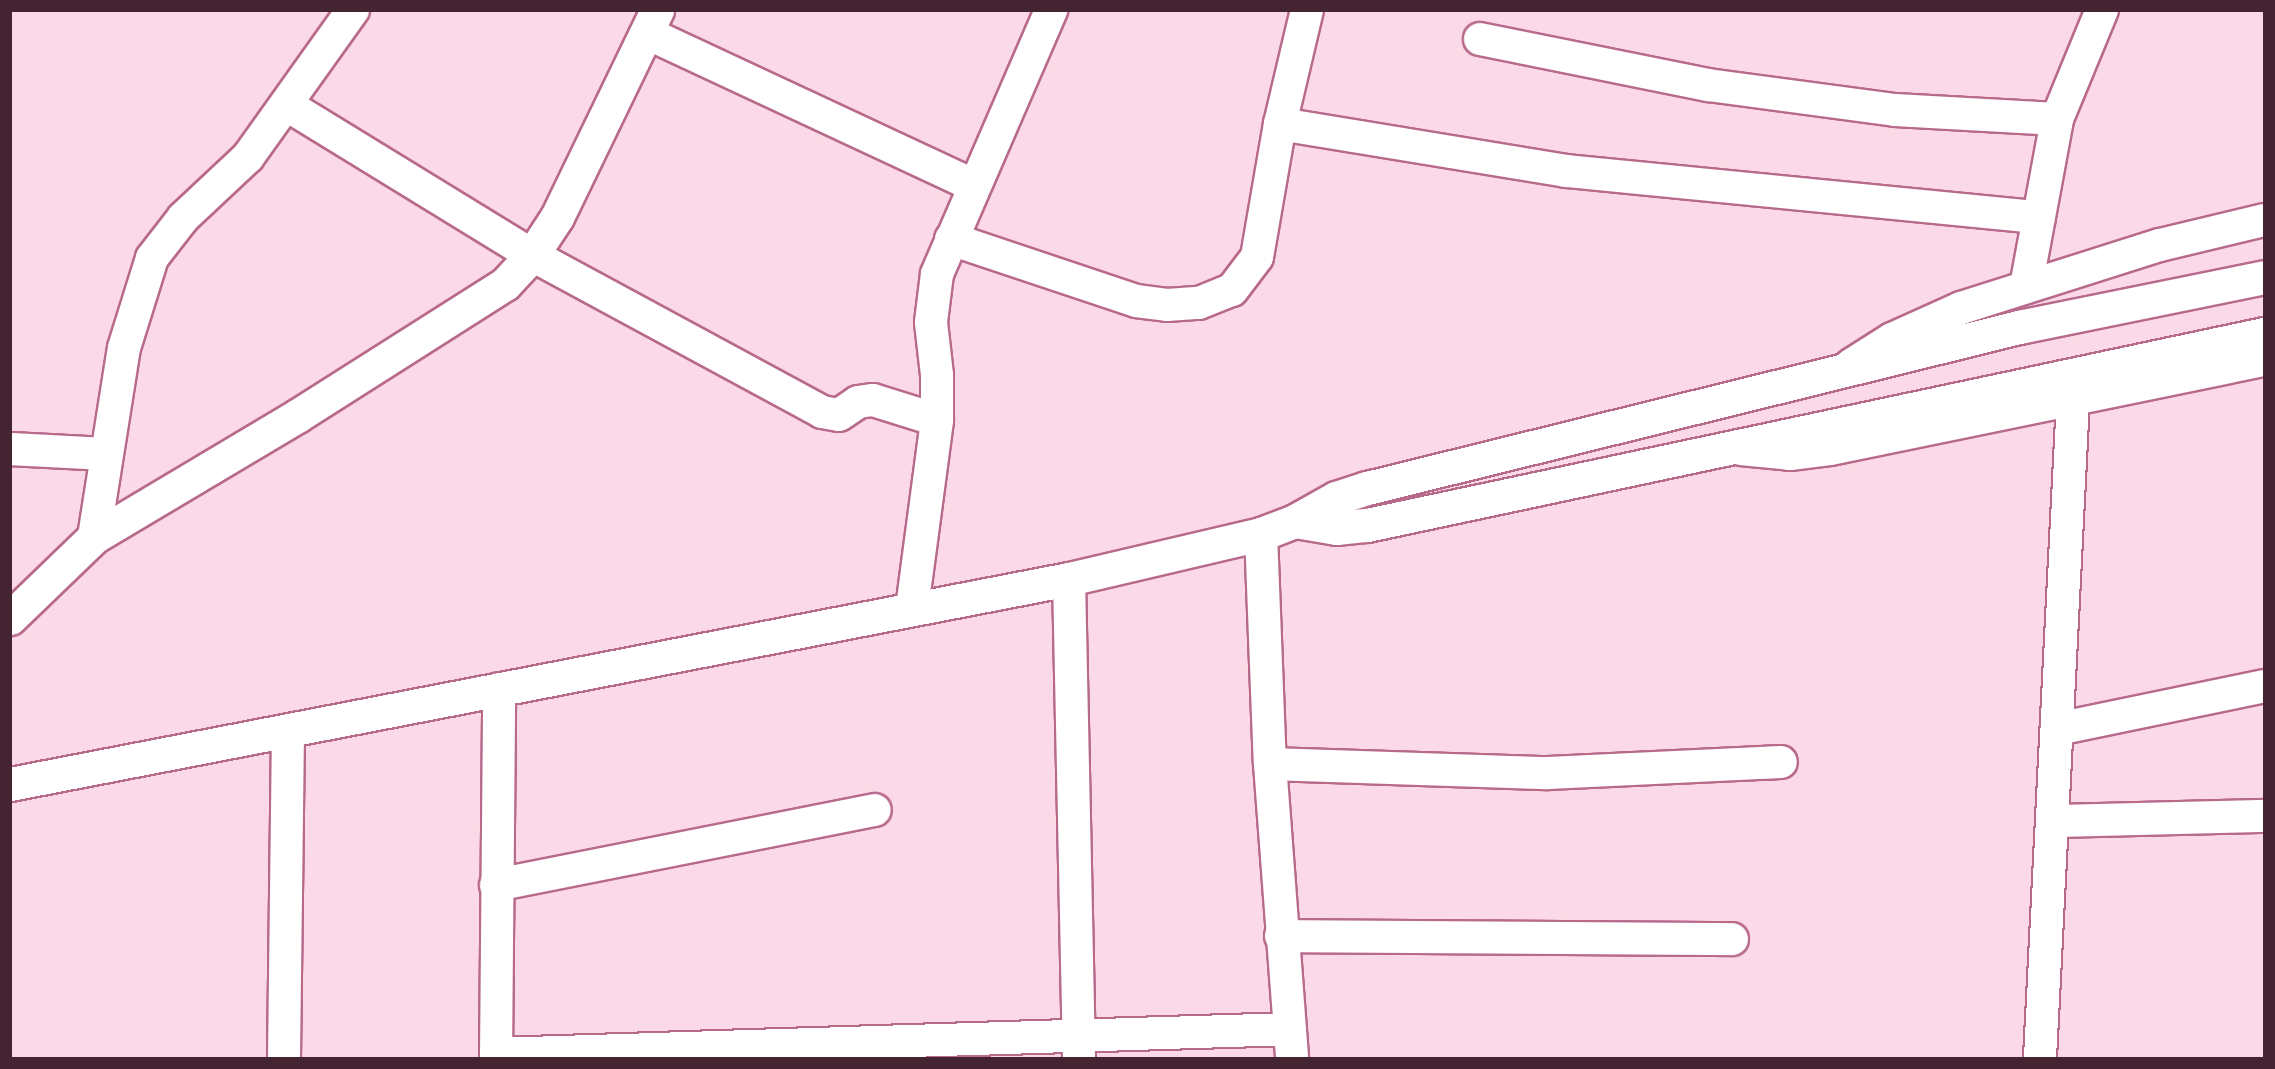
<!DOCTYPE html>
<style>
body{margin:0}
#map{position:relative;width:2275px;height:1069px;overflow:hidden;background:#fcd9e6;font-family:Inter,sans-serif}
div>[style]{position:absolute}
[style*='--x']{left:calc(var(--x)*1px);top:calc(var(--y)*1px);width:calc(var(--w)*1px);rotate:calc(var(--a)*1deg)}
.roads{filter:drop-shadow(2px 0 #b86a8b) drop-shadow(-2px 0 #b86a8b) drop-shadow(0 2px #b86a8b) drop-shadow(0 -2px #b86a8b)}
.street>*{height:32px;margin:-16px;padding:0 16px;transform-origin:16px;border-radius:16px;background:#fff}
.secondary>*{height:33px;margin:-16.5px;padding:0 16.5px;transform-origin:16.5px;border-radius:16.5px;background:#fff}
span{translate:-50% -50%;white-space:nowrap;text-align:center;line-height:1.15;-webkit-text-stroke:5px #fcd9e6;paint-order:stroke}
.frame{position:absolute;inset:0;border:12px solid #452432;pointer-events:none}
</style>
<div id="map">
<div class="roads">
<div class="street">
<div style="--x:647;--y:33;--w:360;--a:25"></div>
<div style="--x:1480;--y:39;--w:233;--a:11.4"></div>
<div style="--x:1708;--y:85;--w:189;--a:7.6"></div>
<div style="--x:1895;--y:110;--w:162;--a:3.2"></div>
<div style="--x:287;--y:105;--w:287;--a:31.5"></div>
<div style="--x:532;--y:255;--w:330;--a:28.4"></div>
<div style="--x:822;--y:412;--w:17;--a:10"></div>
<div style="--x:839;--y:415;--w:23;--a:-34"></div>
<div style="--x:858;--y:402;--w:15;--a:-8"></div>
<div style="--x:873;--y:400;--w:67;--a:17.4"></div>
<div style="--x:1280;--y:124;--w:290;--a:9.3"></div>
<div style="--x:1566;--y:171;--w:475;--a:5.6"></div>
<div style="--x:951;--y:239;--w:195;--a:18.5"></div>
<div style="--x:1136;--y:301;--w:31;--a:7"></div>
<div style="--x:1167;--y:305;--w:32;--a:-4"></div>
<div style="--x:1199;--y:303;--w:35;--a:-22"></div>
<div style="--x:1232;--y:290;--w:41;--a:-52.9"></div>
<div style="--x:1257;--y:257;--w:135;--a:-80.2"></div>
<div style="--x:1280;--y:124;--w:117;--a:-76.7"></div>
<div style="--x:2026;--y:287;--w:171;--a:-79.5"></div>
<div style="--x:2057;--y:119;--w:118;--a:-67.6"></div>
<div style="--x:1851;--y:365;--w:49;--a:-32.4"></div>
<div style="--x:1892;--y:339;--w:76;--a:-24.2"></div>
<div style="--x:1961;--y:308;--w:209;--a:-17.6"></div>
<div style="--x:2160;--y:245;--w:107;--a:-13.5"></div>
<div style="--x:10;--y:449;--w:95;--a:3"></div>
<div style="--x:1741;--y:449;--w:49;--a:5.8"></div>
<div style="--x:1790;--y:454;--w:40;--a:-7.1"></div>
<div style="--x:1830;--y:449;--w:443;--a:-11.6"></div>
<div style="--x:1261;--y:534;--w:230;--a:87.8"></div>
<div style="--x:1270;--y:764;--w:295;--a:85.7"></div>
<div style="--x:94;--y:537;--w:191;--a:-81"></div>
<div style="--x:124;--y:348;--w:94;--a:-72.7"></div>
<div style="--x:152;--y:258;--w:51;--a:-52.2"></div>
<div style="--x:183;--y:218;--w:89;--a:-43.2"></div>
<div style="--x:248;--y:157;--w:181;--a:-54.5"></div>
<div style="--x:1069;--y:579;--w:479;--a:88.8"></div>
<div style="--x:912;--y:608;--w:190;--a:-82.4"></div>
<div style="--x:937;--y:420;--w:45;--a:-90"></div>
<div style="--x:937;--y:375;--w:53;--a:-96.5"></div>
<div style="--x:931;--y:322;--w:48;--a:-82.9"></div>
<div style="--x:937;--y:274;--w:288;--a:-66.6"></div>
<div style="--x:2057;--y:729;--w:211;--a:-11.7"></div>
<div style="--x:1270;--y:764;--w:278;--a:1.9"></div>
<div style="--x:1548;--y:773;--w:233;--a:-2.7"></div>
<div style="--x:2053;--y:821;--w:211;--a:-1.4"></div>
<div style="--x:496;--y:885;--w:386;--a:-11.2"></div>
<div style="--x:1281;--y:936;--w:451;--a:0.4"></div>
<div style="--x:496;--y:1054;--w:794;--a:-1.8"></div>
<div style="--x:284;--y:1058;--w:327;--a:-89.3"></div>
<div style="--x:496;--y:1058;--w:369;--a:-89.5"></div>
<div style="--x:2040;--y:1058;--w:660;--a:-87.13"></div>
</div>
<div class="secondary">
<div style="--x:1295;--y:521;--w:42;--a:9.7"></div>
<div style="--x:1336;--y:528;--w:31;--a:-6"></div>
<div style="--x:1367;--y:525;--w:917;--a:-12.02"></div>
<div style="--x:10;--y:618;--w:117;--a:-44"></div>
<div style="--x:94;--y:537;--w:236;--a:-30.8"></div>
<div style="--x:297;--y:416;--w:246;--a:-32.4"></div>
<div style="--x:505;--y:284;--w:40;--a:-47"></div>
<div style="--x:532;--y:255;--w:45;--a:-56.7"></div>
<div style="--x:557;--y:217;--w:230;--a:-64.2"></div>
<div style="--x:10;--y:784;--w:1079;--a:-10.96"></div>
<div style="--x:1069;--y:579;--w:197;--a:-13.2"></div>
<div style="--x:1261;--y:534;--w:36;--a:-21"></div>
<div style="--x:1295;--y:521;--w:47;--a:-29.3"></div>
<div style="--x:1336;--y:498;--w:33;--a:-18"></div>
<div style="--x:1367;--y:488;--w:672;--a:-13.87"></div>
<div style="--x:2019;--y:327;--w:250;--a:-11.5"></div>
</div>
</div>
<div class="frame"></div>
</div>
